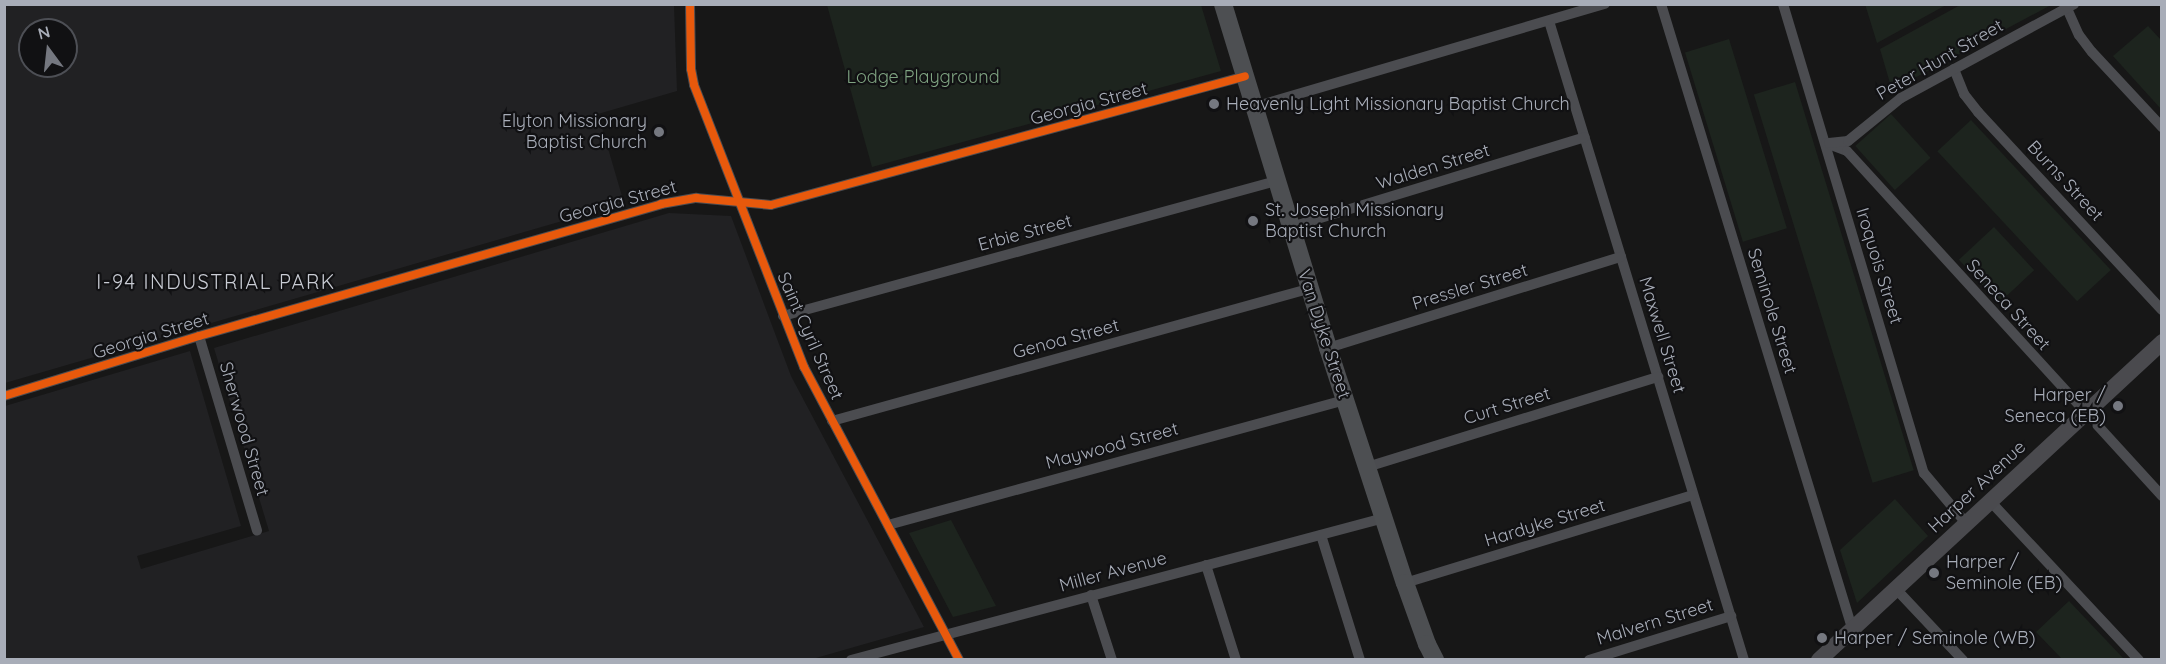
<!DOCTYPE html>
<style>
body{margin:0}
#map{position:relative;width:2166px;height:664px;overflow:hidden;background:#171717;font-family:Quicksand,sans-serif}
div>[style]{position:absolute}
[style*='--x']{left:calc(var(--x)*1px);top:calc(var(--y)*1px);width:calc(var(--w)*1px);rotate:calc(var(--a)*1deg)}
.built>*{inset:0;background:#212123}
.green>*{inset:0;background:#1d241e;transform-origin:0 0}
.street>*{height:10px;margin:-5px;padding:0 5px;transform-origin:5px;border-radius:5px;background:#4b4c50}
.secondary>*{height:16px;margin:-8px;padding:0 8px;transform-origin:8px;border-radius:8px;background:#4a4a4e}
.primary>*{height:18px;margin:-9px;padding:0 9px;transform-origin:9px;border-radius:9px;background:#4d4f52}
.cycleway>*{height:8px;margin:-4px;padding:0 4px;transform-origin:4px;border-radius:4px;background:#e8590c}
.dots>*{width:16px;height:16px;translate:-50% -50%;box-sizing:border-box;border:3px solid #111113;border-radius:50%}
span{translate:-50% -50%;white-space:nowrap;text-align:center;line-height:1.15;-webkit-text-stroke:4.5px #111113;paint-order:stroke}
.street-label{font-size:18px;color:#a8adb8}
.park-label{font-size:18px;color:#7fa381}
.poi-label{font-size:18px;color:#a8adb8}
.left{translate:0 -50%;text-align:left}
.right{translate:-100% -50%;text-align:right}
.neighbourhood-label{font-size:20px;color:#c9ccd4;letter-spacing:1.5px}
.frame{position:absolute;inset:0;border:6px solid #a8adb8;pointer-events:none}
.north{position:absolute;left:18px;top:18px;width:60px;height:60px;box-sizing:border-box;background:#111113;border:2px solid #4d4f55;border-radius:50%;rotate:345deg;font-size:16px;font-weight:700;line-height:24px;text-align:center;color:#a8adb8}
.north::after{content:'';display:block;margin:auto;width:21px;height:27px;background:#757880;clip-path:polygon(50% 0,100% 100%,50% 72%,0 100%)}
</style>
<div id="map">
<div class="built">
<div style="clip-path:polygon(evenodd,5px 4px,674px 5px,677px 91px,598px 114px,624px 203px,5px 383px,5px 4px,30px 30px,66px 30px,66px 66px,30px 66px,30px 30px)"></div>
<div style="clip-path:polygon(669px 213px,731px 216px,791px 376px,924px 627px,809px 660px,5px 660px,5px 406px,190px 351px,241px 526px,137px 556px,141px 569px,269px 531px,214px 348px)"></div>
</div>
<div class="green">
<div style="clip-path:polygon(1865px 4px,1946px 4px,1946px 5px,1877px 43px)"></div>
<div style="clip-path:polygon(1962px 4px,2051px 5px,1892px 90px,1880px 49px)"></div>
<div style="clip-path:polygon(827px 5px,1201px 5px,1221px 71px,872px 167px)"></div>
<div style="clip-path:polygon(2148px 26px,2161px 40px,2161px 109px,2113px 56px)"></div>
<div style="left:1729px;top:39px;width:198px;height:46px;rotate:73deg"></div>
<div style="left:1795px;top:82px;width:406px;height:43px;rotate:73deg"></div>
<div style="left:1891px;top:114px;width:59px;height:48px;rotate:48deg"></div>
<div style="left:1971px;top:120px;width:205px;height:46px;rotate:47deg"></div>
<div style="left:1994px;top:227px;width:59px;height:48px;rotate:47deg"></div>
<div style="clip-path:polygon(1895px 499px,1928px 536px,1857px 603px,1840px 550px)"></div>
<div style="clip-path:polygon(951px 520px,996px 606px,953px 617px,909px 533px)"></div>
<div style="clip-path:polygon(2069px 601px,2124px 659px,2062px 659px,2036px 632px)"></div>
</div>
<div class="street">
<div style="--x:690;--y:4;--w:65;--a:89.1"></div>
<div style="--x:691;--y:69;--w:16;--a:79"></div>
<div style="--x:694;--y:85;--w:303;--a:68.7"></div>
<div style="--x:804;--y:367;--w:331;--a:62.1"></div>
<div style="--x:1661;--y:4;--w:653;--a:72.98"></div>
<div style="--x:1783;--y:4;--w:490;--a:73.3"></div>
<div style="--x:1924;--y:473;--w:65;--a:50"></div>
<div style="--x:2065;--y:4;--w:34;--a:66"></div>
<div style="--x:2079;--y:35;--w:21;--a:53"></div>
<div style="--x:2092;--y:52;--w:103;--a:47"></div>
<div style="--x:1549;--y:21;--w:668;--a:73.03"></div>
<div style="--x:1954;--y:69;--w:27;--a:68"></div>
<div style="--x:1964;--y:94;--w:23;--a:52"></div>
<div style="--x:1978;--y:112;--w:270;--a:47.1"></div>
<div style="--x:1254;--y:107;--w:366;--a:-16.4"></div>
<div style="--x:1826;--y:143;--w:22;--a:21"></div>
<div style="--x:1847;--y:151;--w:467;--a:47.6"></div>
<div style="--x:1829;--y:143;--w:19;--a:-6"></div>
<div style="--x:1848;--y:141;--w:68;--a:-39.1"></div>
<div style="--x:1901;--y:98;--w:197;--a:-28.5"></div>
<div style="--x:1291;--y:227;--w:307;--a:-17"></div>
<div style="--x:783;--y:316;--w:511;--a:-15.31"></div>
<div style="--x:199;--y:336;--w:203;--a:73.4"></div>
<div style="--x:1328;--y:348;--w:307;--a:-17.3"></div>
<div style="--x:4;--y:396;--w:204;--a:-17.1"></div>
<div style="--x:199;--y:336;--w:480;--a:-15.9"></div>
<div style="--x:661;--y:204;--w:36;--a:-10"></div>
<div style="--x:696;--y:198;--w:75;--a:5.3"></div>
<div style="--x:771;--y:205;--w:491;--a:-15.2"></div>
<div style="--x:832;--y:421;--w:495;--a:-15.5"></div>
<div style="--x:1367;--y:467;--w:305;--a:-17.2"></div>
<div style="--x:1990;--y:501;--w:218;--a:46.9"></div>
<div style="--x:888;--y:525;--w:474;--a:-15.3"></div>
<div style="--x:1321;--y:535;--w:131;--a:72.7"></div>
<div style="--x:1206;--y:565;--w:100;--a:72.5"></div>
<div style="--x:1405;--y:583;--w:301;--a:-17"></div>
<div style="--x:1896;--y:589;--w:98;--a:46.7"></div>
<div style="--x:1091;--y:595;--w:68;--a:72.1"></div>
<div style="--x:851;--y:660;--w:552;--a:-14.92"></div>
<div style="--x:1589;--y:660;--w:149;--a:-17.2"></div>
</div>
<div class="secondary">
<div style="--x:1819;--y:660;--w:468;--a:-42.8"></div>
</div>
<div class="primary">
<div style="--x:1223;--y:4;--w:360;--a:73"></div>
<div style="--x:1328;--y:348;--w:247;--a:71.9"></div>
<div style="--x:1405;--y:583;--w:65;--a:70.2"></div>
<div style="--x:1427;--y:644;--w:18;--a:63"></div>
</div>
<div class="cycleway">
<div style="--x:690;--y:4;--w:65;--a:89.1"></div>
<div style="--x:691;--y:69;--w:16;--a:79"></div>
<div style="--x:694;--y:85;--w:303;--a:68.7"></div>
<div style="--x:804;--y:367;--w:331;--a:62.1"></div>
<div style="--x:4;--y:396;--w:204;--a:-17.1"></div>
<div style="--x:199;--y:336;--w:480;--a:-15.9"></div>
<div style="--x:661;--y:204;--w:36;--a:-10"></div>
<div style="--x:696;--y:198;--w:75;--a:5.3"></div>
<div style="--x:771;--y:205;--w:491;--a:-15.2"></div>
</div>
<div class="dots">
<div style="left:1214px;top:104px;background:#757880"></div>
<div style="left:659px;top:132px;background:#757880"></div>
<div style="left:1253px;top:221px;background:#757880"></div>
<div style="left:2118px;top:406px;background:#757880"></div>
<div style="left:1934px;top:573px;background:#757880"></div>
<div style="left:1822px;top:638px;background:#757880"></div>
</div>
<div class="street-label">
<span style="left:1940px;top:60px;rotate:-30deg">Peter Hunt Street</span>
<span style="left:1089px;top:104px;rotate:-15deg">Georgia Street</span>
<span style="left:1433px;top:167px;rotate:-17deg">Walden Street</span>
<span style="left:2065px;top:181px;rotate:47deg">Burns Street</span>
<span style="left:618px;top:202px;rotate:-15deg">Georgia Street</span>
<span style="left:1025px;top:233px;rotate:-15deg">Erbie Street</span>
<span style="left:1879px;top:266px;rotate:73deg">Iroquois Street</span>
<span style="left:1470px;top:287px;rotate:-17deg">Pressler Street</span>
<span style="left:2008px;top:305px;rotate:48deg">Seneca Street</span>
<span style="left:1772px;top:311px;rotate:73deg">Seminole Street</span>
<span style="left:1324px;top:334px;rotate:72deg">Van Dyke Street</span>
<span style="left:1662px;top:335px;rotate:73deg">Maxwell Street</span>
<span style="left:151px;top:336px;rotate:-17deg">Georgia Street</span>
<span style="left:810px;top:336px;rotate:66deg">Saint Cyril Street</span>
<span style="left:1066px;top:339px;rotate:-15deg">Genoa Street</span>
<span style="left:1507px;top:406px;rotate:-17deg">Curt Street</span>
<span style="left:244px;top:429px;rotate:74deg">Sherwood Street</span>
<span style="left:1112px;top:446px;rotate:-15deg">Maywood Street</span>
<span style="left:1977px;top:487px;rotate:-43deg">Harper Avenue</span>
<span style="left:1545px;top:523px;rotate:-17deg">Hardyke Street</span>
<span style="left:1113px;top:572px;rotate:-15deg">Miller Avenue</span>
<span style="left:1655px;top:622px;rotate:-17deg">Malvern Street</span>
</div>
<div class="park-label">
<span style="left:923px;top:77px">Lodge Playground</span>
</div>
<div class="poi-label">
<span class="left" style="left:1226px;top:104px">Heavenly Light Missionary Baptist Church</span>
<span class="right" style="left:647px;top:132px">Elyton Missionary<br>Baptist Church</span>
<span class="left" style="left:1265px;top:221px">St. Joseph Missionary<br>Baptist Church</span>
<span class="right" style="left:2106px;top:406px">Harper /<br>Seneca (EB)</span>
<span class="left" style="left:1946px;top:573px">Harper /<br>Seminole (EB)</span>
<span class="left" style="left:1834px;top:638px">Harper / Seminole (WB)</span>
</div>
<div class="neighbourhood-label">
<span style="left:216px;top:281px">I-94 INDUSTRIAL PARK</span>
</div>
<div class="frame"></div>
<div class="north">N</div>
</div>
